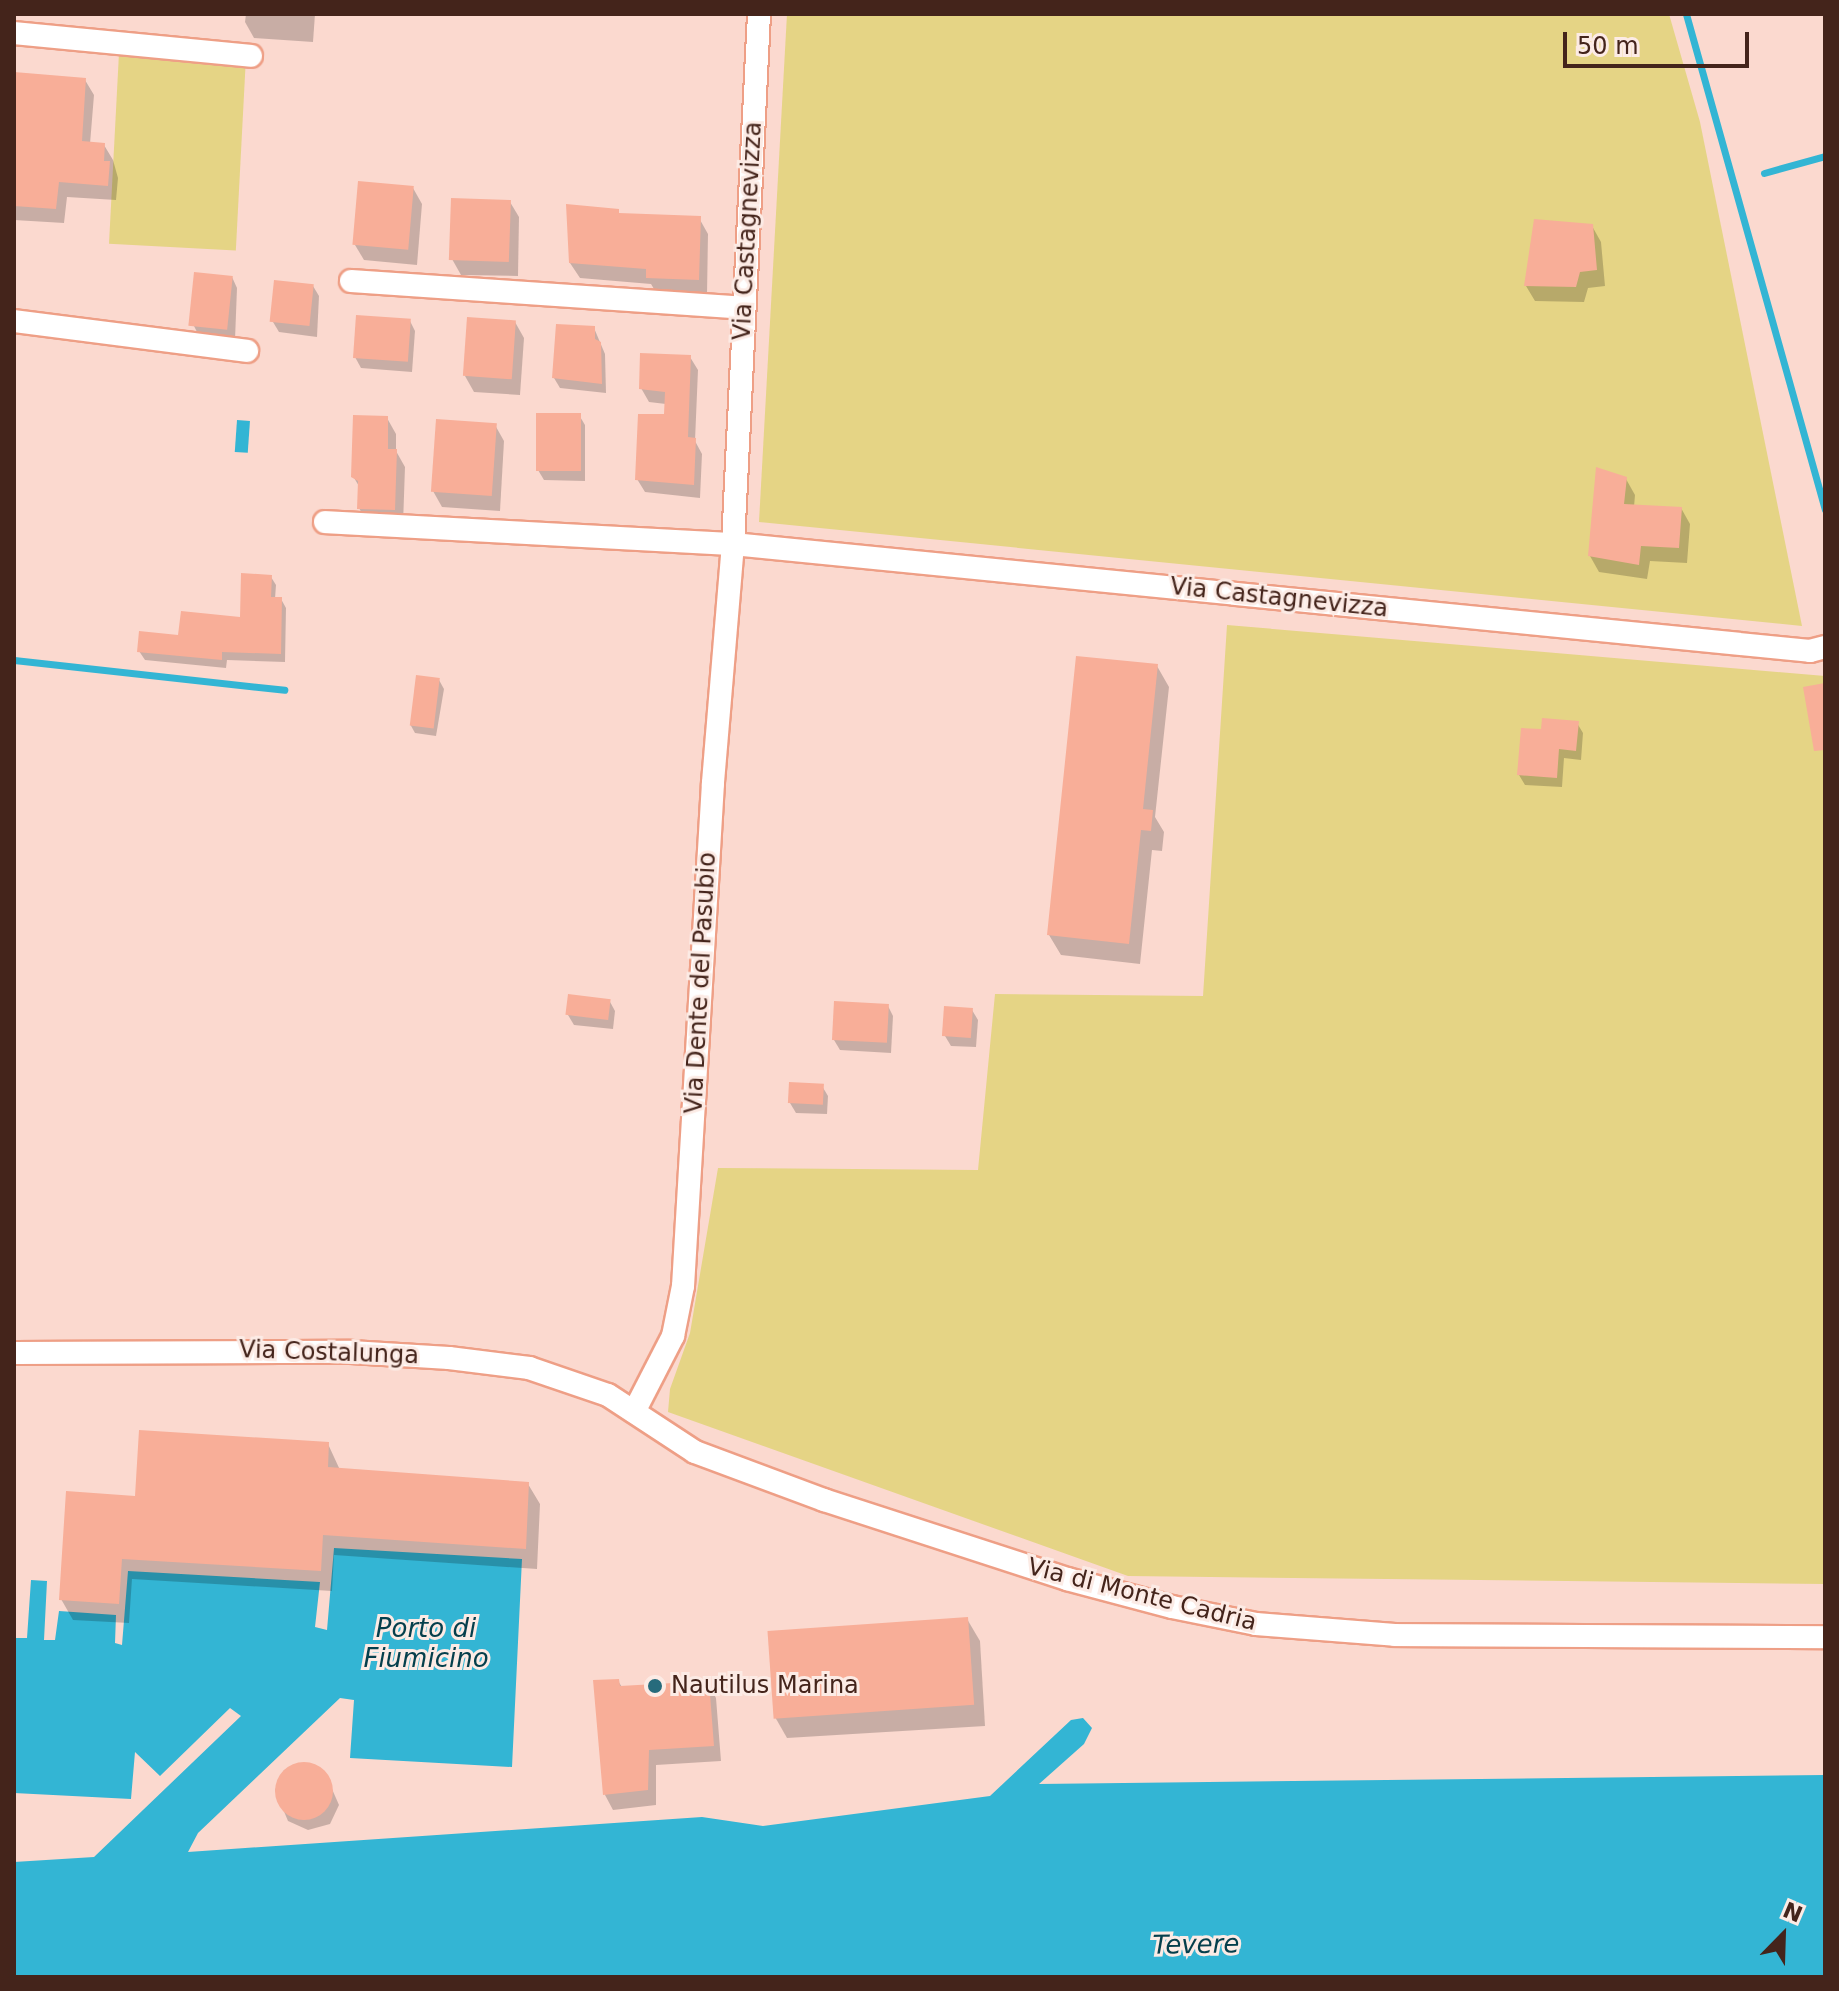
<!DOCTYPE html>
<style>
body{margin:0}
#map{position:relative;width:1839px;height:1991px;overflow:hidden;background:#fbd9cf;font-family:"DejaVu Sans",sans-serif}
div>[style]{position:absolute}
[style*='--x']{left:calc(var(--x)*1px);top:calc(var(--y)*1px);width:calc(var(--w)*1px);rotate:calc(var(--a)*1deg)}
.green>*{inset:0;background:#e5d485;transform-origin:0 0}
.water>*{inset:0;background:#33b5d4;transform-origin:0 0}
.shadow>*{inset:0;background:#0003}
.stream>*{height:7px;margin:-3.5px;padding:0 3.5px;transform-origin:3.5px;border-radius:3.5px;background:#33b5d4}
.building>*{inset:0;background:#f8ae98;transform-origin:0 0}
.round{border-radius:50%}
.roads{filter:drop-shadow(2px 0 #ee9f86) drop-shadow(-2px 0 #ee9f86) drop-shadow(0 2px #ee9f86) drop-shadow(0 -2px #ee9f86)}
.minor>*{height:22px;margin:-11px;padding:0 11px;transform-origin:11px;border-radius:11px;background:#fff}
.dots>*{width:22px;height:22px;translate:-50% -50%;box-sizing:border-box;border:4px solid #fcebe5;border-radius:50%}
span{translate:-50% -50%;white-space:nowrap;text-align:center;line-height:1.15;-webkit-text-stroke:6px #fcebe5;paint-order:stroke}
.street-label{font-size:24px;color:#44241b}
.poi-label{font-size:24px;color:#44241b}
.left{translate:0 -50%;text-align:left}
.water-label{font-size:26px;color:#053f4c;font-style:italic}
.frame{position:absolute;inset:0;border:16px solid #44241b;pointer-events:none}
.north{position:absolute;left:1743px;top:1895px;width:80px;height:80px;-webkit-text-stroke:6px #fcebe5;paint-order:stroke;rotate:23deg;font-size:22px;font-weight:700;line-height:32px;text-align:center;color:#44241b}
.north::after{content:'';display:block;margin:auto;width:28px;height:36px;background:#44241b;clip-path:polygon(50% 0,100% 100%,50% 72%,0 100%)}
.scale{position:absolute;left:1563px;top:32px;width:186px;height:36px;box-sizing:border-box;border:4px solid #44241b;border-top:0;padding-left:10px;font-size:24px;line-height:28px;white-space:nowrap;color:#44241b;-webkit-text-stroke:6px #fcebe5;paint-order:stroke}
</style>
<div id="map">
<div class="green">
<div style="clip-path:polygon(787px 14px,1669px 14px,1700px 122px,1802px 626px,759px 522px)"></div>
<div style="left:119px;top:53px;width:127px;height:191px;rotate:3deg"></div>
<div style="clip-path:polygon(1227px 625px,1825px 676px,1825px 1584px,1128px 1576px,668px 1412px,670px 1389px,690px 1333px,718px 1168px,978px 1170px,995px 994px,1203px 996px)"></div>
</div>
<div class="water">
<div style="left:237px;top:420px;width:13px;height:32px;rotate:4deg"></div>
<div style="clip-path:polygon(334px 1548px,522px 1559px,512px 1767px,350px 1758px,354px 1700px,340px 1698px,198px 1833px,188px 1852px,702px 1817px,763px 1826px,990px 1796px,1071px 1720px,1083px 1718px,1092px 1728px,1084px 1744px,1039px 1784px,1825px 1775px,1825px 1977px,14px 1977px,14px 1862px,94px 1857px,241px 1716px,230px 1708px,160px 1776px,135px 1752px,131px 1799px,14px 1793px,14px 1638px,27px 1638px,31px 1580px,47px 1581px,44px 1640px,55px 1640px,59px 1611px,116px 1615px,115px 1643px,122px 1645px,128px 1571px,320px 1582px,315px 1627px,327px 1630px)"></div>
</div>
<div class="shadow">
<div style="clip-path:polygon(246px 14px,315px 14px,313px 42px,254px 38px,245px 22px)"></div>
<div style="clip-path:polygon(14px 74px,85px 80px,94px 95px,90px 144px,104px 145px,113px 160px,118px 178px,116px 200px,67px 197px,64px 223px,14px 220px)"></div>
<div style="clip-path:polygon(413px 188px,422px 204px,417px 265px,364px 260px,355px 245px)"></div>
<div style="clip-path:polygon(510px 202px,519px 217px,518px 276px,461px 275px,452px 259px)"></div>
<div style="clip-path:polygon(618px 211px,620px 215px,699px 218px,708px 234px,707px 295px,657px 294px,651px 284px,580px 278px,570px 263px)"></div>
<div style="clip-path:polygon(1592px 226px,1601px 242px,1605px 286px,1588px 288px,1584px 302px,1535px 301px,1526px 286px)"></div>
<div style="clip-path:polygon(232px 277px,237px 288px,235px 340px,199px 336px,194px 326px)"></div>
<div style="clip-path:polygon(313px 286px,319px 296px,317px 337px,279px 332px,273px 322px)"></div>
<div style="clip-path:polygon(410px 321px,415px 331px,412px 372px,361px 368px,355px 357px)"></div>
<div style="clip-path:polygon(515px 322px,524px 338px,520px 395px,474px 392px,465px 376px)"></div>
<div style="clip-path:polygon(594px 328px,605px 354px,606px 393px,560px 388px,554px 378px)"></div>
<div style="clip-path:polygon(690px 357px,698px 370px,695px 441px,702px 454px,700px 498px,645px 492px,637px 479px,665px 416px,666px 404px,649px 402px,641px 388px)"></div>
<div style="clip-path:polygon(579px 415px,585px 425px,585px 481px,544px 480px,538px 470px)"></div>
<div style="clip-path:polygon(387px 418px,396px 434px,396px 451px,405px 467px,403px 525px,368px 524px,359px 508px,360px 488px,353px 476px)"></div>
<div style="clip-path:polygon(495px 425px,504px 441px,500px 511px,442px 507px,433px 491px)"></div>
<div style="clip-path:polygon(1626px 479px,1635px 495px,1634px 507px,1681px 508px,1690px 524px,1687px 563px,1650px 561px,1647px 579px,1599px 572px,1590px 556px)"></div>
<div style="clip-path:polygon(271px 577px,276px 585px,275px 599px,281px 599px,286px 608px,285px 662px,227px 660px,226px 668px,145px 660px,139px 651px,242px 619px)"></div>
<div style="clip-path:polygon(1157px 666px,1169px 687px,1155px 817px,1164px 832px,1162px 851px,1152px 850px,1140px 964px,1061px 955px,1049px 935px)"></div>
<div style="clip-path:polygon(439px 680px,444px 689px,436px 736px,415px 733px,410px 724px)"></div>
<div style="clip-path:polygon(1577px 723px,1583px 733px,1581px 760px,1564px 758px,1562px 787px,1525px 785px,1519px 775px,1542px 731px)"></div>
<div style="clip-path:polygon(609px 1000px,615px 1011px,613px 1029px,574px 1025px,568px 1015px)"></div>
<div style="clip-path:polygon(888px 1006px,893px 1016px,891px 1053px,840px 1050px,834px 1040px)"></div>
<div style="clip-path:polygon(972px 1010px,978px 1020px,976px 1047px,951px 1046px,945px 1036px)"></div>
<div style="clip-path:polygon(822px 1086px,828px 1096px,827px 1114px,796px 1113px,790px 1103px)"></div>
<div style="clip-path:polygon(328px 1444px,340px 1470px,528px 1484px,540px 1504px,537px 1569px,334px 1555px,332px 1591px,132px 1579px,129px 1623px,73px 1620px,61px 1599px,137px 1498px)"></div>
<div style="clip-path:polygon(967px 1619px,980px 1641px,985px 1726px,787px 1738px,775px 1717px)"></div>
<div style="clip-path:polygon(618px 1681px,622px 1687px,708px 1683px,716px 1698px,721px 1761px,656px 1765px,656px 1805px,613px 1810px,605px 1795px)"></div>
<div style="clip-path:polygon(304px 1763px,325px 1773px,339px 1805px,330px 1824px,308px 1830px,288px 1821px,275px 1790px,284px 1770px)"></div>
</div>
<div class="stream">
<div style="--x:1686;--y:14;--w:515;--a:74.34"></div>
<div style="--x:1764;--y:173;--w:63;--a:-15.6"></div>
<div style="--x:14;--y:660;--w:272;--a:6.3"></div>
</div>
<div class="building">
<div style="clip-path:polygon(14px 72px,86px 78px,82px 141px,105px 143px,104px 161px,110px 161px,108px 186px,59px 182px,56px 209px,14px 206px)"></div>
<div style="left:358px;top:181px;width:56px;height:64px;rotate:5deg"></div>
<div style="left:451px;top:198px;width:60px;height:62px;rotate:2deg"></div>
<div style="clip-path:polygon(566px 204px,619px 209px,619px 213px,701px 216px,699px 280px,646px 278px,646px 269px,569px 263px)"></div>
<div style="clip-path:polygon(1534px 219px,1593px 224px,1597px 270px,1580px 272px,1576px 287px,1524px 286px)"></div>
<div style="left:194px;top:272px;width:39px;height:54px;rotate:6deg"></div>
<div style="left:274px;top:280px;width:40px;height:42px;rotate:6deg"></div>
<div style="left:356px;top:315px;width:55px;height:43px;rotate:4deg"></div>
<div style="left:467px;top:317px;width:49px;height:59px;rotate:4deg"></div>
<div style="clip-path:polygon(556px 324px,595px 326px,595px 339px,601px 342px,602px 384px,552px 378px)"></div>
<div style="clip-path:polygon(640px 353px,691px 355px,688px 437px,696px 438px,694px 485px,635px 480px,638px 414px,664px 414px,665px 392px,639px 389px)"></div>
<div style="left:536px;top:413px;width:45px;height:58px"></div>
<div style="clip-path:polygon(353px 415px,388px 416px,388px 449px,397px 449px,395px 510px,357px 509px,358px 481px,351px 477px)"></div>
<div style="left:436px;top:419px;width:61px;height:73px;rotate:4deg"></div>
<div style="clip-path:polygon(1596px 467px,1627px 477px,1624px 504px,1682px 507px,1679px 548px,1641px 546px,1639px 565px,1588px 556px)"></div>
<div style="clip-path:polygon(241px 573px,272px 575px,271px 597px,282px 597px,281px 654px,222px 652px,222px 660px,137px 652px,139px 631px,178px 635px,181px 611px,240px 617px)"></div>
<div style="clip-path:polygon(1076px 656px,1158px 664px,1143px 809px,1153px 810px,1151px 831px,1141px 830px,1129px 944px,1047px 935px)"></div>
<div style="left:416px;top:675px;width:24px;height:51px;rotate:7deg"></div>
<div style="clip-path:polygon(1825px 683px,1825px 750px,1814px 751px,1803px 687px)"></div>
<div style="clip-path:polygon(1542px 718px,1579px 721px,1576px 751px,1559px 749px,1557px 778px,1517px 775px,1521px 728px,1541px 729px)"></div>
<div style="left:568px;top:994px;width:43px;height:21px;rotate:7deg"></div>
<div style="left:834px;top:1001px;width:55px;height:39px;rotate:3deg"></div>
<div style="left:944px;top:1006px;width:29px;height:30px;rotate:4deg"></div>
<div style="left:789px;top:1082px;width:35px;height:21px;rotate:3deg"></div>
<div style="clip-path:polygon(139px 1430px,329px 1442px,328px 1467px,529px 1482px,526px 1549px,323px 1535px,321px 1571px,122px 1559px,119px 1604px,59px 1600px,66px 1491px,135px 1496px)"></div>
<div style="left:968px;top:1617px;width:88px;height:201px;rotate:86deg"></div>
<div style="clip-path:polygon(619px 1679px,620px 1686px,709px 1681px,714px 1746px,649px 1750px,648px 1790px,603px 1795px,593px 1680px)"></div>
<div class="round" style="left:275px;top:1762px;width:58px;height:58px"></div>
</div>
<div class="roads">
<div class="minor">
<div style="--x:759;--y:14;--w:531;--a:92.81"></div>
<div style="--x:733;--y:544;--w:1082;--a:5.67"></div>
<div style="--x:1810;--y:651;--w:16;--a:-15"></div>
<div style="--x:14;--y:33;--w:238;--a:5.5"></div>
<div style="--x:351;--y:281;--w:393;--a:3.9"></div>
<div style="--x:14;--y:321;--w:235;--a:7.3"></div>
<div style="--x:325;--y:522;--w:409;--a:3.1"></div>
<div style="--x:733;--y:544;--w:240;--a:94.8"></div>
<div style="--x:713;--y:783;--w:504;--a:93.41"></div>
<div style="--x:683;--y:1286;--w:51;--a:101.3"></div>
<div style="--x:673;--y:1336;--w:85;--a:117.2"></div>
<div style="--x:14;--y:1353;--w:337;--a:-0.2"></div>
<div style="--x:351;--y:1352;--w:98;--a:3.5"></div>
<div style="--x:449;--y:1358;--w:81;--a:7.1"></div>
<div style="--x:529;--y:1368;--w:83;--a:18.9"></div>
<div style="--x:608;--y:1395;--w:104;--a:33.2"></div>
<div style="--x:695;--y:1452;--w:138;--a:20.4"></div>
<div style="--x:824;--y:1500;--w:256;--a:18"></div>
<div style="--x:1067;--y:1579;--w:109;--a:14.9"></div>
<div style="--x:1172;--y:1607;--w:86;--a:11.4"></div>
<div style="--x:1256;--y:1624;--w:139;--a:4.5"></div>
<div style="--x:1395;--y:1635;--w:430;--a:0.3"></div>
</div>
</div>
<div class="dots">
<div style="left:655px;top:1686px;background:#276b7c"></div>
</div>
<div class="street-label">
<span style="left:748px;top:231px;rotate:-87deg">Via Castagnevizza</span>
<span style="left:1279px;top:598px;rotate:6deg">Via Castagnevizza</span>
<span style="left:701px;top:983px;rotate:-87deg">Via Dente del Pasubio</span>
<span style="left:329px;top:1353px;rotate:2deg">Via Costalunga</span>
<span style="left:1142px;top:1595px;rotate:14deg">Via di Monte Cadria</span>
</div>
<div class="poi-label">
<span class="left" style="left:671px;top:1686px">Nautilus Marina</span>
</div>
<div class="water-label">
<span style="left:426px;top:1644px">Porto di<br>Fiumicino</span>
<span style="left:1196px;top:1945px;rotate:-1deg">Tevere</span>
</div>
<div class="frame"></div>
<div class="north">N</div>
<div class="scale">50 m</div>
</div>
